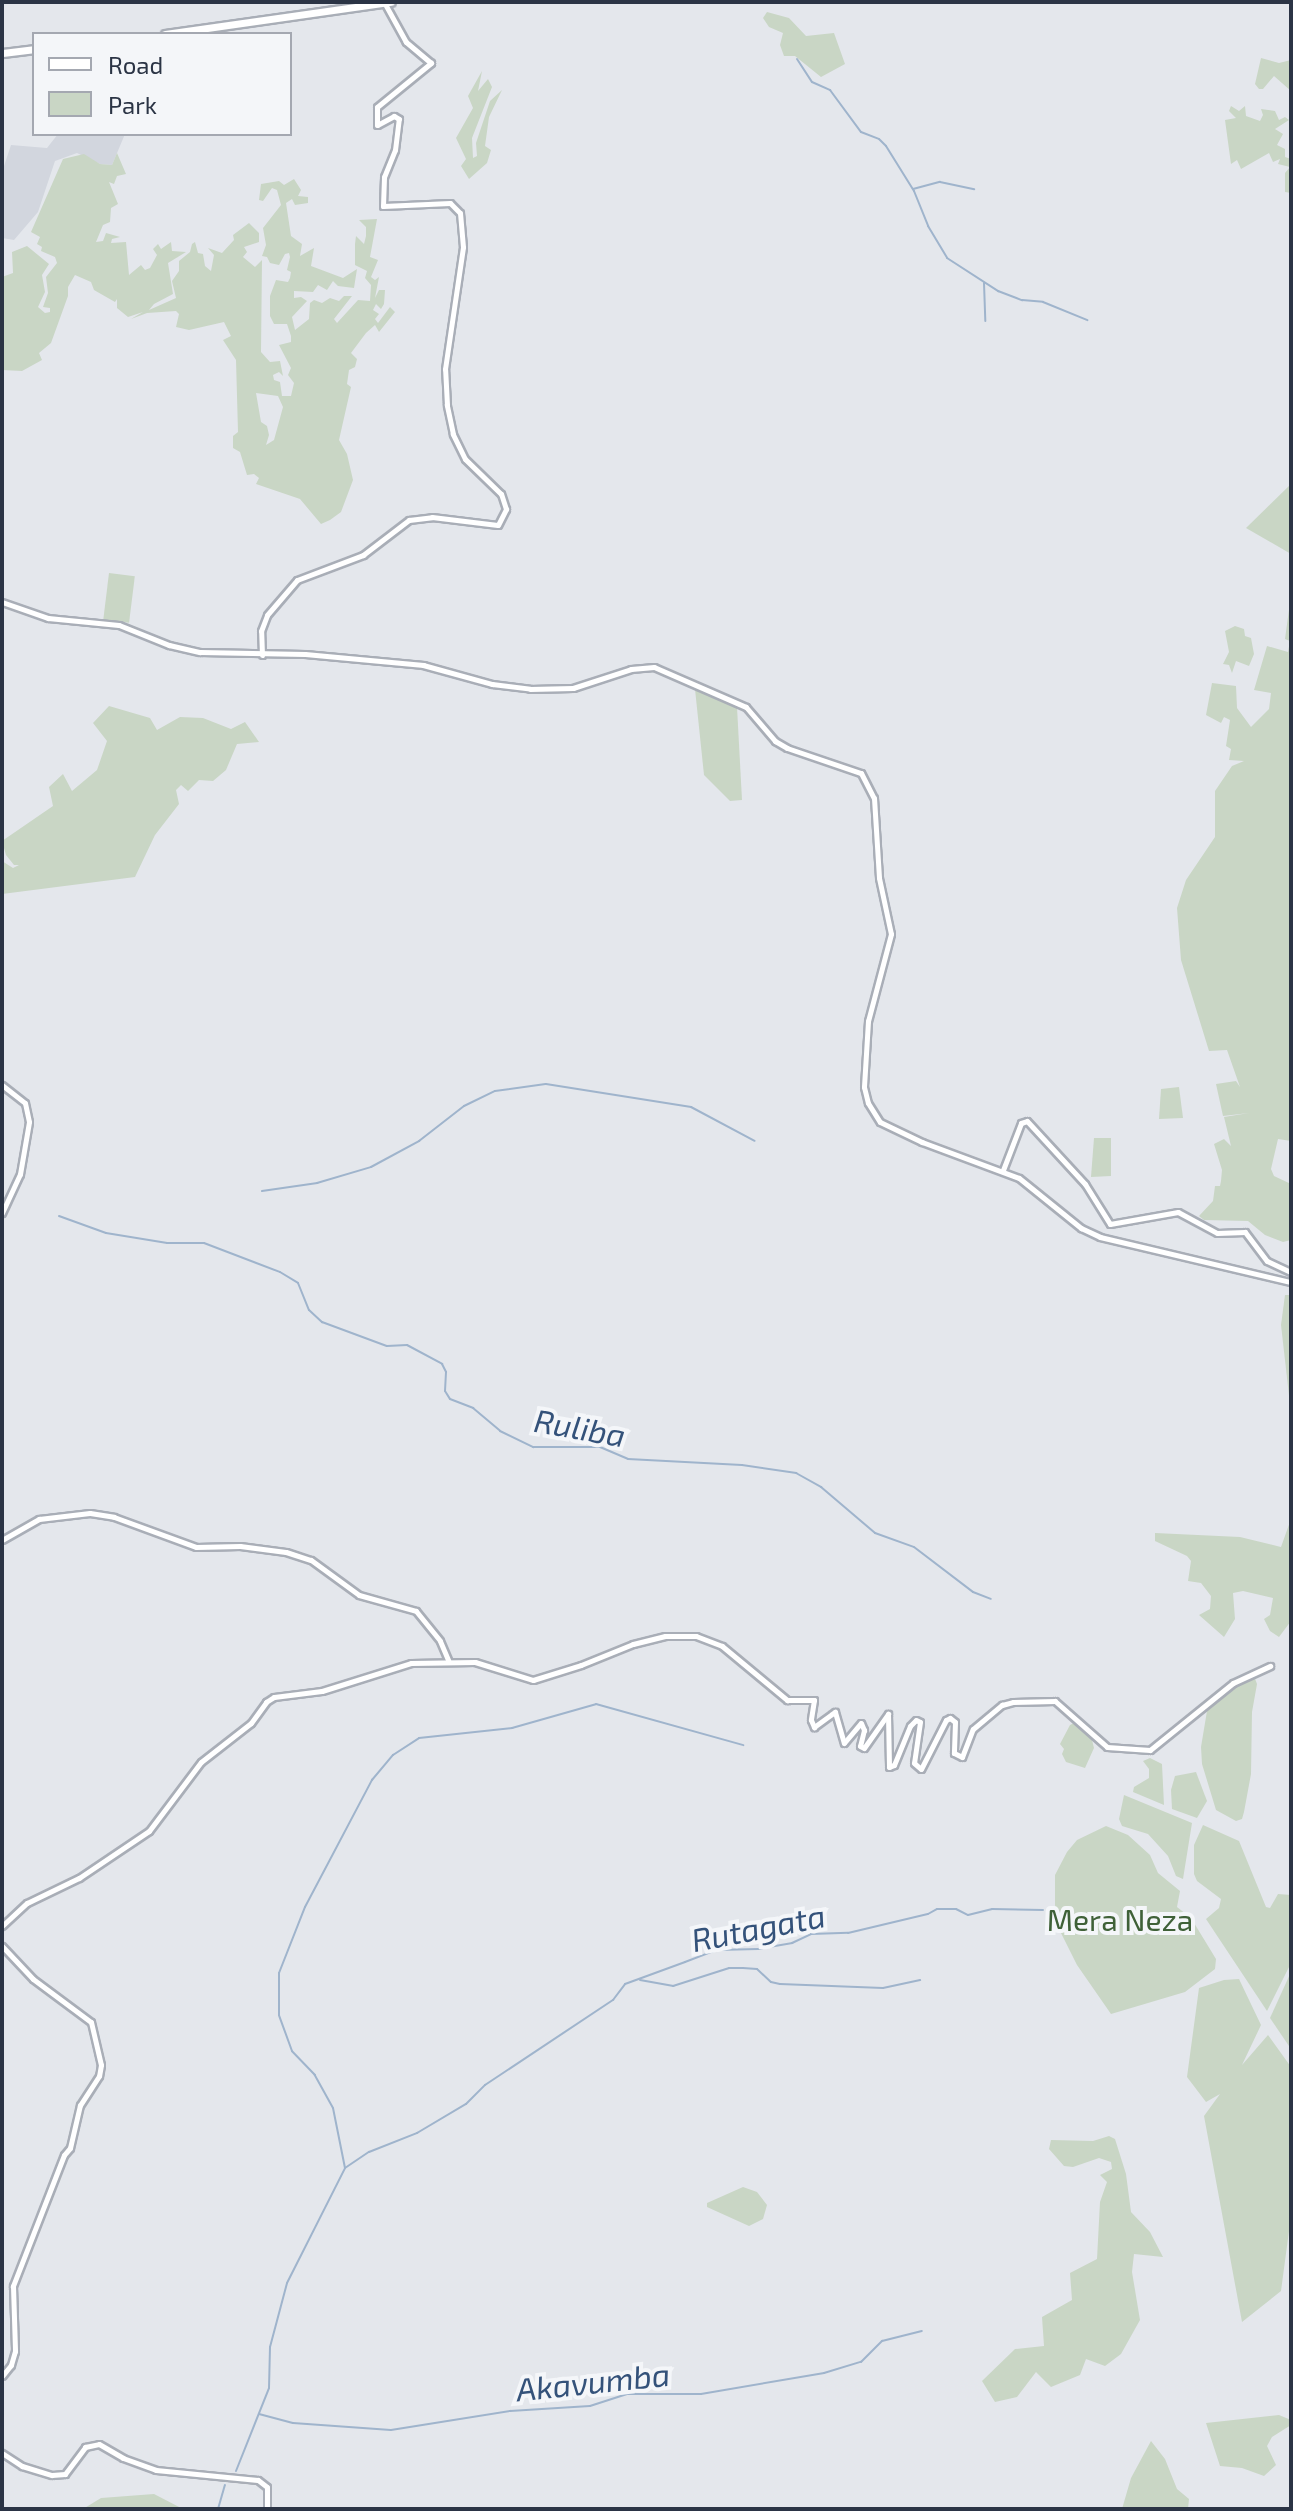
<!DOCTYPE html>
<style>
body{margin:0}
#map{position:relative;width:1293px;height:2511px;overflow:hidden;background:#e4e7ec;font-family:"Exo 2",sans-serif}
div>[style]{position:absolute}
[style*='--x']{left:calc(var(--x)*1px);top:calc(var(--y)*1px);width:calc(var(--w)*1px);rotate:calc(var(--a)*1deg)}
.built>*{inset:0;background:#d2d6de}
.green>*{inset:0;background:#c9d6c5;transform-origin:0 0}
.stream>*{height:2px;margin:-1px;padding:0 1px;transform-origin:1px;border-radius:1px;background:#9fb4cc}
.roads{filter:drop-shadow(2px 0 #a9aeb7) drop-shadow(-2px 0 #a9aeb7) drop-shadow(0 2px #a9aeb7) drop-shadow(0 -2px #a9aeb7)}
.secondary>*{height:5px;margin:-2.5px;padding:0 2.5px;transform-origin:2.5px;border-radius:2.5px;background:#fff}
.highway>*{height:7px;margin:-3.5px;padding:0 3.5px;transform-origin:3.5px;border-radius:3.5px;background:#fff}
span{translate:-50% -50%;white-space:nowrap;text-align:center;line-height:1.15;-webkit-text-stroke:8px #f4f6f9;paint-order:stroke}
.park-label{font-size:30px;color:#3f6138}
.water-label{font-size:32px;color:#34527a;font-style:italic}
.frame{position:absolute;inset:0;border:4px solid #2b3445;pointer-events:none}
.legend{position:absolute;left:32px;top:32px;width:260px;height:104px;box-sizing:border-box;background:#f4f6f9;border:2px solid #a4a8b1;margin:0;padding:10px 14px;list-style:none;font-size:24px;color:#2b3445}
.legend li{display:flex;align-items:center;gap:16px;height:40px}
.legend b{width:40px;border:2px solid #a4a8b1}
</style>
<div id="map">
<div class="built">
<div style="clip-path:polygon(58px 134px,125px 134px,112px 165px,100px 164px,77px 153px,55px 161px,38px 212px,14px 240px,2px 238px,2px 172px,11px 145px,47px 148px)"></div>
</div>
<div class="green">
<div style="clip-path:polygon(767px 12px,789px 18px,806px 36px,834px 33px,845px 64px,821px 77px,795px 56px,784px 56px,780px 45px,783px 33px,769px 27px,763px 18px)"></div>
<div style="clip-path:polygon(1261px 58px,1279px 63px,1291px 60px,1291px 91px,1274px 76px,1263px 89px,1259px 89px,1255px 84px)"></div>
<div style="clip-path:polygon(482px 71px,478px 91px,488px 79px,492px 87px,472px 138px,473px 158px,477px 156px,476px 143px,490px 101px,502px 90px,489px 117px,485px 146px,491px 150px,487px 163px,469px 179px,461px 166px,466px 159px,456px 138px,473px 108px,468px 96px)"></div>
<div style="clip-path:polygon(1231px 106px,1239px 111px,1245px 106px,1246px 116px,1260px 121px,1263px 115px,1261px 109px,1275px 111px,1279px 120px,1285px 117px,1289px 120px,1275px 129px,1283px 134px,1277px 145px,1285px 149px,1285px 157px,1291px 159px,1291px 193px,1285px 192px,1285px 173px,1290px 167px,1278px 164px,1280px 159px,1273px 162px,1269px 153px,1241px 169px,1237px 160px,1231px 164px,1225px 120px,1236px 118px,1229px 111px)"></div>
<div style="clip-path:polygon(evenodd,117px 153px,126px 174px,117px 176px,114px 184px,109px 182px,118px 204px,111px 208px,110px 222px,103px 225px,96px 242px,103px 241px,106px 233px,120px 237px,112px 239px,111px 243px,126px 242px,129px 275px,141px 265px,145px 270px,150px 268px,157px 255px,153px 249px,158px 244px,161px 249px,171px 242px,172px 251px,186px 252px,168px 263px,173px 294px,154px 304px,149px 310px,176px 298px,172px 281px,179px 271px,179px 261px,190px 252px,192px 244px,195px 242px,198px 253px,203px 254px,205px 266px,211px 271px,214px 255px,208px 248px,222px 253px,234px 240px,233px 235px,249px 223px,259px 233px,259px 242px,244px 247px,247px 252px,243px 257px,255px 267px,262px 260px,261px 352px,270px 362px,280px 361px,283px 376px,279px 372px,273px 375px,274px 380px,280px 382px,282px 396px,291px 396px,294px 383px,288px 375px,291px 368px,279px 345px,291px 342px,291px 336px,287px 324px,274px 324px,270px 316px,270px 296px,276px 280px,288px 282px,290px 278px,291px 272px,287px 270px,290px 257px,289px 253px,285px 254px,279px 265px,270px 263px,267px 257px,262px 256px,266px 245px,263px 228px,281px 205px,277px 190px,272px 188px,263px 201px,259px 200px,261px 184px,279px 181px,284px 185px,294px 179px,301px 190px,298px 196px,308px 197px,308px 203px,295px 205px,292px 199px,286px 203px,291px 236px,302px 244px,300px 256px,314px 248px,311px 266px,343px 278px,357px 269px,354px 288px,338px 286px,333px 281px,327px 290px,318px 285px,313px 292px,294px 291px,294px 298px,301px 297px,307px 301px,292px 317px,295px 330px,309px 319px,310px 303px,314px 300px,322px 303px,330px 298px,339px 301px,344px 296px,352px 296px,334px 319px,337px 323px,358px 300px,370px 301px,371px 285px,365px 278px,367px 271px,355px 265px,355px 244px,356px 236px,364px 244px,366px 236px,366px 227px,359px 220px,377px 219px,370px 257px,378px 260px,371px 277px,375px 280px,379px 277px,375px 298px,379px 290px,385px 290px,384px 304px,381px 309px,376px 304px,373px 310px,379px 314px,375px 319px,378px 323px,390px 307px,395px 312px,379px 332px,375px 325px,366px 333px,351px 353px,357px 359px,355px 367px,349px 370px,347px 384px,351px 387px,339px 440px,347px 454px,353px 480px,341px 512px,330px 520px,321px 524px,300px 499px,256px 484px,259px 478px,254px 474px,247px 475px,240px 452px,233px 448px,233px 436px,238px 432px,236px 360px,223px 340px,231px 336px,224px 322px,189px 330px,176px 327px,179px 314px,176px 311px,147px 313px,131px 319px,143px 312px,128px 317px,117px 308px,117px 299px,115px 302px,94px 290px,91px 282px,75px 275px,68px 287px,68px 296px,51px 343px,39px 353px,42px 360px,22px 371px,2px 370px,2px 277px,13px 273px,12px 252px,27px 246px,49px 264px,42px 275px,45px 292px,38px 307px,45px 313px,50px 312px,50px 308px,43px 307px,48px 293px,46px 277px,57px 263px,55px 257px,41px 251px,42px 247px,37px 244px,40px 237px,31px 232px,63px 159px,84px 154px,100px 164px,112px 165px,117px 153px,256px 393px,278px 396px,283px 407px,274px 440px,266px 445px,269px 435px,267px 426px,261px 422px,256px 393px)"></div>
<div style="clip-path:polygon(1291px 484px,1291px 554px,1246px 528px)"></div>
<div style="left:109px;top:573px;width:26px;height:47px;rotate:7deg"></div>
<div style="clip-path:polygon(1291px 595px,1291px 1141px,1278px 1139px,1271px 1169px,1274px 1176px,1291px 1184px,1291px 1240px,1283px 1242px,1265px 1235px,1248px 1221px,1204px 1220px,1199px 1216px,1213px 1201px,1215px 1186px,1220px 1186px,1221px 1181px,1222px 1170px,1214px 1144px,1224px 1139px,1231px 1146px,1224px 1117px,1249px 1113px,1223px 1116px,1216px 1084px,1236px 1081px,1240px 1087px,1227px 1050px,1209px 1051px,1181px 960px,1177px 908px,1186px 880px,1215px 837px,1215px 791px,1232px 766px,1244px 761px,1229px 760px,1231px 749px,1226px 746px,1230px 720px,1224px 717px,1221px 723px,1206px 715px,1212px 683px,1236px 686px,1237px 708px,1251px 727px,1269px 709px,1271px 693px,1254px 690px,1267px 646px,1288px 652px,1290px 641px,1285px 639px)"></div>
<div style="clip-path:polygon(1235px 626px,1244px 629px,1245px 636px,1251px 638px,1254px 654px,1249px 666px,1236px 661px,1232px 673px,1229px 665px,1223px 664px,1229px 652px,1225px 631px)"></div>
<div style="clip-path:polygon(695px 689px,737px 707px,742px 800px,730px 801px,704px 775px)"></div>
<div style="clip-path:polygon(109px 706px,150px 718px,157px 730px,180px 717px,203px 718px,231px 729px,245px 722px,259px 742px,237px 744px,226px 770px,213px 781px,199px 780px,188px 791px,181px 785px,176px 790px,179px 804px,155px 835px,135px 877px,2px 894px,2px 861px,13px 868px,19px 865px,14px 865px,6px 855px,2px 841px,53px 806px,49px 787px,63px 774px,72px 791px,97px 770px,107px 741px,93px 723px)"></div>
<div style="clip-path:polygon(1179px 1087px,1183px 1118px,1159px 1119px,1161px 1089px)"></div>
<div style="clip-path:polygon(1094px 1138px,1111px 1138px,1111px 1176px,1091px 1177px)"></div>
<div style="clip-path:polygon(1285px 1295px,1291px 1295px,1291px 1413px,1281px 1325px)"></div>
<div style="clip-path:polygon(1291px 1519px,1291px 1621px,1279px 1637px,1270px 1631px,1264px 1619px,1270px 1615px,1273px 1598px,1243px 1591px,1233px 1593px,1235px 1619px,1224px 1637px,1199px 1615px,1210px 1609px,1211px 1596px,1201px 1583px,1188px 1581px,1191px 1561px,1187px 1556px,1155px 1541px,1155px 1533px,1240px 1537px,1281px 1547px)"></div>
<div style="clip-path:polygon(1254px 1676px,1257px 1684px,1252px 1712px,1251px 1774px,1244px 1812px,1242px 1819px,1236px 1821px,1216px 1810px,1202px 1764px,1201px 1747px,1208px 1705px,1234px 1685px)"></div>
<div style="clip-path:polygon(1076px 1722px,1092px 1740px,1094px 1748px,1085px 1768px,1066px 1762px,1062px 1754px,1064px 1749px,1060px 1744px,1070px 1725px)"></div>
<div style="clip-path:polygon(1150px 1758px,1162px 1764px,1164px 1805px,1133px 1792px,1134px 1787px,1149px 1778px,1149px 1769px,1143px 1761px)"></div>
<div style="clip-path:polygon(1196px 1772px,1207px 1801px,1197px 1818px,1172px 1809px,1171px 1790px,1175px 1776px)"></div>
<div style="clip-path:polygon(1124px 1795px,1192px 1823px,1183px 1879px,1176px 1876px,1168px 1856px,1148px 1834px,1122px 1826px,1119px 1819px)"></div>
<div style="clip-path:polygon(1203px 1825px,1239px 1841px,1266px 1907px,1270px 1908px,1278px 1894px,1291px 1895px,1291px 1963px,1267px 2011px,1206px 1919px,1219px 1908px,1221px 1899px,1197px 1881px,1194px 1874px,1194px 1845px)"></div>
<div style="clip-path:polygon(1106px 1826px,1128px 1835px,1150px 1855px,1158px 1873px,1180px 1891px,1177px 1907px,1191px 1918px,1216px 1959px,1215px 1969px,1185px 1992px,1111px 2014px,1077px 1965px,1060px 1931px,1055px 1905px,1055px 1875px,1067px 1852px,1077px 1840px)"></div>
<div style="clip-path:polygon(1291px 1972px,1291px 2049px,1270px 2018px)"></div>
<div style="clip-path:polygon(1239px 1979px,1261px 2025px,1242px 2065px,1268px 2035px,1291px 2067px,1291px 2216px,1281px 2291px,1242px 2322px,1204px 2116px,1220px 2094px,1206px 2102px,1187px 2077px,1199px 1988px,1224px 1980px)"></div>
<div style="clip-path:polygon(1109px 2136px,1115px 2139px,1126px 2174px,1131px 2212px,1150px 2232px,1163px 2257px,1134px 2254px,1132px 2272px,1140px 2320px,1121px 2354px,1105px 2366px,1086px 2359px,1080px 2375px,1051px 2387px,1036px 2372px,1017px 2397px,995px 2402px,982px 2381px,1015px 2349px,1044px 2346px,1042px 2317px,1072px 2300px,1070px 2273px,1097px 2259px,1100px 2202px,1107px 2182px,1100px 2175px,1112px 2169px,1111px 2162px,1099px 2158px,1073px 2167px,1064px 2166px,1049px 2149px,1051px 2140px,1093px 2141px)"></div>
<div style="clip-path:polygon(743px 2187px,757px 2192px,767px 2205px,763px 2219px,749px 2226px,707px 2207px,707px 2203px)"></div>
<div style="clip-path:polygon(1279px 2415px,1291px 2420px,1291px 2425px,1272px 2437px,1267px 2446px,1276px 2465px,1264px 2476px,1242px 2468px,1220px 2466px,1206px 2423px)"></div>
<div style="clip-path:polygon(1151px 2441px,1165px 2459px,1177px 2489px,1189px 2499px,1188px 2509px,1122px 2509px,1131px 2478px)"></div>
<div style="clip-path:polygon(154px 2494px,183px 2509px,83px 2509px,101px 2498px)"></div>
</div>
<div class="stream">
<div style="--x:797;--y:59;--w:27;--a:57"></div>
<div style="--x:812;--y:82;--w:20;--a:24"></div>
<div style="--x:830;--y:90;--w:52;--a:53.6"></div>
<div style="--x:861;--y:132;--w:19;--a:21"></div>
<div style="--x:879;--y:139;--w:10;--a:45"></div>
<div style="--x:886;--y:146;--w:53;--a:58.1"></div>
<div style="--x:914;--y:191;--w:38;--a:68"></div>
<div style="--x:928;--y:226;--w:37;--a:59"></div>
<div style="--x:947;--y:258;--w:61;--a:32.9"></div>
<div style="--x:998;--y:291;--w:26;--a:21"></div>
<div style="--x:1022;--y:300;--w:21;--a:5"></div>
<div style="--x:1043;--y:302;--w:48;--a:22.2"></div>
<div style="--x:913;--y:189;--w:28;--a:-15"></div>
<div style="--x:940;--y:182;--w:35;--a:12"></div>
<div style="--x:984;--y:283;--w:38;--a:88"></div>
<div style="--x:262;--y:1191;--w:56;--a:-8.3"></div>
<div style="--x:317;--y:1183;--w:56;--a:-16.5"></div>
<div style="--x:371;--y:1167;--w:55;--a:-28.4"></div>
<div style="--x:419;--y:1141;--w:57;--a:-37.9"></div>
<div style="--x:464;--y:1106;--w:34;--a:-26"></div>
<div style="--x:495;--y:1091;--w:51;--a:-7.8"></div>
<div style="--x:546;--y:1084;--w:147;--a:9"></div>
<div style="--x:691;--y:1107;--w:72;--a:28"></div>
<div style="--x:59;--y:1216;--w:50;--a:19.9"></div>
<div style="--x:106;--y:1233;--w:62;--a:9.3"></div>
<div style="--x:167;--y:1243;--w:37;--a:0"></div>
<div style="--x:204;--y:1243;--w:81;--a:20.9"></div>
<div style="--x:280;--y:1272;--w:21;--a:31"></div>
<div style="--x:298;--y:1283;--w:29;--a:68"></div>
<div style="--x:309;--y:1310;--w:18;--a:43"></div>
<div style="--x:322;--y:1322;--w:69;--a:20.3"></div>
<div style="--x:387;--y:1346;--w:20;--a:-3"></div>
<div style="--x:407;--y:1345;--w:40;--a:28"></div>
<div style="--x:442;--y:1364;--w:9;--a:63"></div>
<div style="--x:446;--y:1372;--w:19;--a:93"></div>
<div style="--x:445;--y:1391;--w:9;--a:58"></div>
<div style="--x:450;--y:1399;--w:25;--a:21"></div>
<div style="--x:473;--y:1408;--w:35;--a:40"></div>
<div style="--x:500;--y:1431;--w:37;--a:26"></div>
<div style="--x:533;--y:1447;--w:67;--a:0"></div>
<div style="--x:600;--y:1447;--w:30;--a:23"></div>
<div style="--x:628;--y:1459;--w:114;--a:3"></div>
<div style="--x:742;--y:1465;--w:55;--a:8.4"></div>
<div style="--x:796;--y:1473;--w:29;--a:29"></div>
<div style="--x:821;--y:1487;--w:71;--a:40.4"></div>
<div style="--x:875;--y:1533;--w:41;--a:19.7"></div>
<div style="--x:914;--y:1547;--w:74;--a:37.3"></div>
<div style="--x:973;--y:1592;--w:19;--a:21"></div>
<div style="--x:640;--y:1980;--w:34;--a:10"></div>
<div style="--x:673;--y:1986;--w:59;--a:-17.8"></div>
<div style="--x:729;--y:1968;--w:14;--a:0"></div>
<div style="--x:743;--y:1968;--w:14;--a:4"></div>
<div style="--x:757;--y:1969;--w:19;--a:43"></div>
<div style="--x:771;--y:1982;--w:9;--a:13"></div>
<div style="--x:780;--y:1984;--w:103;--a:2.2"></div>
<div style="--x:883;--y:1988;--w:38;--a:-12"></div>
<div style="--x:345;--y:2168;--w:29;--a:-34"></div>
<div style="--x:369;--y:2152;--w:52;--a:-21.6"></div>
<div style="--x:417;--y:2133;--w:57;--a:-30.6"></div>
<div style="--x:466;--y:2104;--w:27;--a:-45"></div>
<div style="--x:485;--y:2085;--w:154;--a:-33.6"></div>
<div style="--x:613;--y:2000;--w:20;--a:-53"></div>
<div style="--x:625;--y:1984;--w:64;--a:-20.1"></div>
<div style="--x:685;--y:1962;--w:34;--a:-21"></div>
<div style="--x:717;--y:1950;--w:41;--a:-1.4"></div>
<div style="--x:758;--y:1949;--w:35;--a:-10"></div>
<div style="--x:792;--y:1943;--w:21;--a:-25"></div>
<div style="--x:811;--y:1934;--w:37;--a:-2"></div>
<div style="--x:848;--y:1933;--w:82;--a:-13.4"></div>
<div style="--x:928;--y:1914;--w:10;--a:-29"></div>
<div style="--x:937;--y:1909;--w:19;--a:0"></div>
<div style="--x:956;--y:1909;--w:13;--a:27"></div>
<div style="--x:968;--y:1915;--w:25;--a:-14"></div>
<div style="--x:992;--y:1909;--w:51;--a:1.1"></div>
<div style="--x:259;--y:2414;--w:35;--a:15"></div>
<div style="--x:293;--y:2423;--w:98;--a:4.1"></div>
<div style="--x:391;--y:2430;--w:121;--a:-9.1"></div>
<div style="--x:510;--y:2411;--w:80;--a:-3.6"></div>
<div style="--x:590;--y:2406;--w:39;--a:-18"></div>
<div style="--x:627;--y:2394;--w:74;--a:0"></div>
<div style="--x:701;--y:2394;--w:125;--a:-9.7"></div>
<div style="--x:824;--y:2373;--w:39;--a:-17"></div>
<div style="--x:861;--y:2362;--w:30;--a:-45"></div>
<div style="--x:882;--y:2341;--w:41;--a:-14"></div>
<div style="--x:236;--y:2471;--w:89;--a:-68.3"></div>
<div style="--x:269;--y:2388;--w:41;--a:-88.6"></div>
<div style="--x:270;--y:2347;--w:66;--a:-75.1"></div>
<div style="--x:287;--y:2283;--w:129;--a:-63.2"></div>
<div style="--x:345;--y:2168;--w:61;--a:-101.3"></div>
<div style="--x:333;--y:2108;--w:38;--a:-119"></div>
<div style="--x:315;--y:2075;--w:33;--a:-134"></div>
<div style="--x:292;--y:2051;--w:38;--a:-110"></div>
<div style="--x:279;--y:2015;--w:42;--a:-90"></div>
<div style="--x:279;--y:1973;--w:71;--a:-68.5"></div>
<div style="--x:305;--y:1907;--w:144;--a:-62.2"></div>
<div style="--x:372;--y:1780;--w:33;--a:-50"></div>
<div style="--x:393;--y:1755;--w:31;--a:-33"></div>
<div style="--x:419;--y:1738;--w:94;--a:-6.1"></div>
<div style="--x:512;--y:1728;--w:87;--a:-15.9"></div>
<div style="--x:596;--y:1704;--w:153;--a:15.6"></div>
<div style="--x:218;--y:2509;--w:25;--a:-74"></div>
</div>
<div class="roads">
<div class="secondary">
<div style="--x:2;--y:602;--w:49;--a:19.2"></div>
<div style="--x:48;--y:618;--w:71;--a:5.6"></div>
<div style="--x:119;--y:625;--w:54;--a:21.8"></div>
<div style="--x:169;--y:645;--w:32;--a:13"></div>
<div style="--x:200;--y:652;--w:105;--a:1.1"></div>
<div style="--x:305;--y:654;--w:119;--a:5.3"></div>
<div style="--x:423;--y:665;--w:72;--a:15.4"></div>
<div style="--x:492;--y:684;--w:38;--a:7"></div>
<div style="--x:530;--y:689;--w:43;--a:-1.3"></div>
<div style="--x:573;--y:688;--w:61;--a:-18.1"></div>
<div style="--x:631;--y:669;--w:23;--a:-5"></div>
<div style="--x:654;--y:667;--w:100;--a:23.5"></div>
<div style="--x:746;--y:707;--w:45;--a:49.5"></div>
<div style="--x:775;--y:741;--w:14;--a:30"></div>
<div style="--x:787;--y:748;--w:78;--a:18.7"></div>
<div style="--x:861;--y:773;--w:28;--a:63"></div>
<div style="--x:874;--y:798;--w:80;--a:86.4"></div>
<div style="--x:879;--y:878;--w:57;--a:77.9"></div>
<div style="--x:891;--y:934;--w:90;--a:104.8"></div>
<div style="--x:868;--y:1021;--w:66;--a:93.5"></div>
<div style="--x:864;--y:1087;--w:16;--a:76"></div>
<div style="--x:868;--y:1103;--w:22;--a:58"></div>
<div style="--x:880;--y:1122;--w:47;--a:25.5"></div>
<div style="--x:922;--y:1142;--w:103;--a:20.4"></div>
<div style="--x:1019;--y:1178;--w:80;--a:38.9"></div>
<div style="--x:1081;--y:1228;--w:21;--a:25"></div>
<div style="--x:1100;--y:1237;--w:196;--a:13.3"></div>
<div style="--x:262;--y:655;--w:24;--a:-92"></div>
<div style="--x:261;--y:631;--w:17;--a:-69"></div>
<div style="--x:267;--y:615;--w:46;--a:-49.4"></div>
<div style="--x:297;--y:580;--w:71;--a:-20.7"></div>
<div style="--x:363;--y:555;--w:58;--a:-37.3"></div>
<div style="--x:409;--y:520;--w:23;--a:-7"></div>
<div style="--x:432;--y:517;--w:66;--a:6.9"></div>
<div style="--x:498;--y:525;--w:18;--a:-63"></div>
<div style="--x:506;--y:509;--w:16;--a:-108"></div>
<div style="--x:501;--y:494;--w:50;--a:-135.8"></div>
<div style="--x:465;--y:459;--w:28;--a:-116"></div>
<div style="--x:453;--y:434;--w:30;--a:-102"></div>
<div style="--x:447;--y:405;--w:36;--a:-93"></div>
<div style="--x:445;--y:369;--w:123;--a:-81.6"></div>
<div style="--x:463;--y:247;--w:34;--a:-95"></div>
<div style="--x:460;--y:213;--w:14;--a:-135"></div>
<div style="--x:450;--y:203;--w:67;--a:177.4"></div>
<div style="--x:383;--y:206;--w:29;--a:-88"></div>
<div style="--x:384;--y:177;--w:29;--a:-68"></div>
<div style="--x:395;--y:150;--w:31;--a:-83"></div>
<div style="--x:399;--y:119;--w:6;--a:-149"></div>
<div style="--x:394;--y:116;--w:19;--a:152"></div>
<div style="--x:377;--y:125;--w:18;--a:-90"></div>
<div style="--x:377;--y:107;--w:70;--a:-39.2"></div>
<div style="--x:431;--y:63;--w:33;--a:-140"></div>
<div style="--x:406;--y:42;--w:43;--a:-118.9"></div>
<div style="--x:2;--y:1085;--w:29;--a:38"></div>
<div style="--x:25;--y:1103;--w:19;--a:78"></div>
<div style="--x:29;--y:1122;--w:53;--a:99.8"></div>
<div style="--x:20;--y:1174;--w:43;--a:114.8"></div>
<div style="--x:1003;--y:1170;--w:50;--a:-69"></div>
<div style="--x:1021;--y:1123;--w:6;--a:-18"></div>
<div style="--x:1027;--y:1121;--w:86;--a:47.4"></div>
<div style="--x:1085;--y:1184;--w:47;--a:58"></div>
<div style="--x:1110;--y:1224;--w:69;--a:-10"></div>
<div style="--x:1178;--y:1212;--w:44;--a:28.3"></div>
<div style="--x:1217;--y:1233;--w:28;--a:-2"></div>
<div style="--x:1245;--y:1232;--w:36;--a:53"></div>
<div style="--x:1267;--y:1261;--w:26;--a:25"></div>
<div style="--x:2;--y:1540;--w:43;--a:-29.6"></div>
<div style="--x:39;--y:1519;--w:51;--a:-6.7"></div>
<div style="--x:90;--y:1513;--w:24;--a:9"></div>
<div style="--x:114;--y:1517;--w:87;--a:20.1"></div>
<div style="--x:196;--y:1547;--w:44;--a:-1.3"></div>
<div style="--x:240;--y:1546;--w:46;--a:7.4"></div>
<div style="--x:286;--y:1552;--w:26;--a:18"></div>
<div style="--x:311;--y:1560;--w:59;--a:36.1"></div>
<div style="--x:359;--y:1595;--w:59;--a:15.7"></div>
<div style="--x:416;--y:1611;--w:38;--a:51"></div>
<div style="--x:440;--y:1641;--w:21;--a:67"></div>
<div style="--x:2;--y:1926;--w:34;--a:-43"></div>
<div style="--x:27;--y:1903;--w:58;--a:-25.7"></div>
<div style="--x:79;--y:1878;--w:84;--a:-33.9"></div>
<div style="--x:149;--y:1831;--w:86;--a:-53"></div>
<div style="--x:201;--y:1762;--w:63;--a:-38"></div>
<div style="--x:251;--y:1723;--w:26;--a:-54"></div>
<div style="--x:266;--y:1702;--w:9;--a:-32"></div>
<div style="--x:274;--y:1697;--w:48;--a:-7.1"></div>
<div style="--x:322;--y:1691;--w:93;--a:-17.5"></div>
<div style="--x:411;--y:1663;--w:64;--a:-0.9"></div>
<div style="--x:475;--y:1662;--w:61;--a:17.2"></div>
<div style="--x:533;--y:1680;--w:50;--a:-17.4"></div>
<div style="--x:581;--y:1665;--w:56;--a:-22"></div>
<div style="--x:633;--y:1644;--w:33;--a:-14"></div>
<div style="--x:665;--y:1636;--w:31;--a:0"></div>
<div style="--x:696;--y:1636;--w:28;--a:21"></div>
<div style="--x:722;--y:1646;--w:85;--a:39.7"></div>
<div style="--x:787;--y:1700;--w:27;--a:0"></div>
<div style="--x:814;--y:1700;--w:20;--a:99"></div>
<div style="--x:811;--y:1720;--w:8;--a:67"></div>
<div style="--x:814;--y:1727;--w:26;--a:-36"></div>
<div style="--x:835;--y:1712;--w:32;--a:74"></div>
<div style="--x:844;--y:1743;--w:26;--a:-50"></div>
<div style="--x:861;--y:1723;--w:8;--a:67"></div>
<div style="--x:864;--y:1730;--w:16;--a:104"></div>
<div style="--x:860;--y:1746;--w:4;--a:27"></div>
<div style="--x:864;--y:1748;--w:42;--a:-54.8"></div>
<div style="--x:888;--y:1714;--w:53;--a:88.9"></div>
<div style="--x:889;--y:1767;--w:5;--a:-22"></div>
<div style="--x:894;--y:1765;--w:42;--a:-67.7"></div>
<div style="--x:910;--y:1726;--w:8;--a:-45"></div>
<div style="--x:916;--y:1720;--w:4;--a:27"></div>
<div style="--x:920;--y:1722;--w:41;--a:98.3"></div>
<div style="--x:914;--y:1763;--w:9;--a:41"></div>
<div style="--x:921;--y:1769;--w:55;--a:-63"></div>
<div style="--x:946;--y:1720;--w:4;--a:-27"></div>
<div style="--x:950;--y:1718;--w:6;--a:39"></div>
<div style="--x:955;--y:1722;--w:31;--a:92"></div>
<div style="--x:954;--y:1753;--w:9;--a:27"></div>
<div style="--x:962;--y:1757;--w:30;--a:-69"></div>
<div style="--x:973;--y:1729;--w:38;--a:-40"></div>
<div style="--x:1002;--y:1705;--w:11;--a:-15"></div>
<div style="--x:1013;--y:1702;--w:42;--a:-1.4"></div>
<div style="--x:1055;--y:1701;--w:69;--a:41.5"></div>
<div style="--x:1107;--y:1747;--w:43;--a:4"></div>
<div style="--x:1150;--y:1750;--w:107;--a:-38.9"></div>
<div style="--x:1233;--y:1683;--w:41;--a:-24.7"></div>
<div style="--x:2;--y:1946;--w:45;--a:46.8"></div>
<div style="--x:33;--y:1979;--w:72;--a:36.6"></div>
<div style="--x:91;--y:2022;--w:44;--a:76.9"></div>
<div style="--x:101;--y:2065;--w:11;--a:100"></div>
<div style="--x:99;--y:2076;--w:35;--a:123"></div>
<div style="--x:80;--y:2105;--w:44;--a:103.1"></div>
<div style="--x:70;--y:2148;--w:9;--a:131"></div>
<div style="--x:64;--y:2155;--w:141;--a:111.3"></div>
<div style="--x:13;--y:2286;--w:65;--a:88.2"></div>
<div style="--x:15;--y:2351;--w:15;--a:106"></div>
<div style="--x:11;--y:2365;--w:14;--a:129"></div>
<div style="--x:2;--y:2453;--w:24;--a:33"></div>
<div style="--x:22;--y:2466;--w:31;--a:17"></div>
<div style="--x:52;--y:2475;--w:13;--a:-4"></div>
<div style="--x:65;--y:2474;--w:34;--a:-53"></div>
<div style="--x:85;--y:2447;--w:14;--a:-12"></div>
<div style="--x:99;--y:2444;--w:28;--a:30"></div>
<div style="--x:123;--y:2458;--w:35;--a:20"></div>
<div style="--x:156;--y:2470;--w:102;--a:5.6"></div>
<div style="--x:258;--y:2480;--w:11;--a:38"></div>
<div style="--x:267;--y:2487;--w:22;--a:90"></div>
</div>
<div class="highway">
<div style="--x:165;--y:34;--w:228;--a:-8.1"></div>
<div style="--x:2;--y:53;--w:32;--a:-7"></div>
</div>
</div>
<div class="park-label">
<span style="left:1120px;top:1919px">Mera Neza</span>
</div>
<div class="water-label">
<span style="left:580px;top:1427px;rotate:10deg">Ruliba</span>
<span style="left:758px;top:1927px;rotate:-11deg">Rutagata</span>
<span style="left:593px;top:2381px;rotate:-6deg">Akavumba</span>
</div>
<div class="frame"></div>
<ul class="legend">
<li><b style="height:10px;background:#fff"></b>Road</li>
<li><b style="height:22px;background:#c9d6c5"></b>Park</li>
</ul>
</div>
